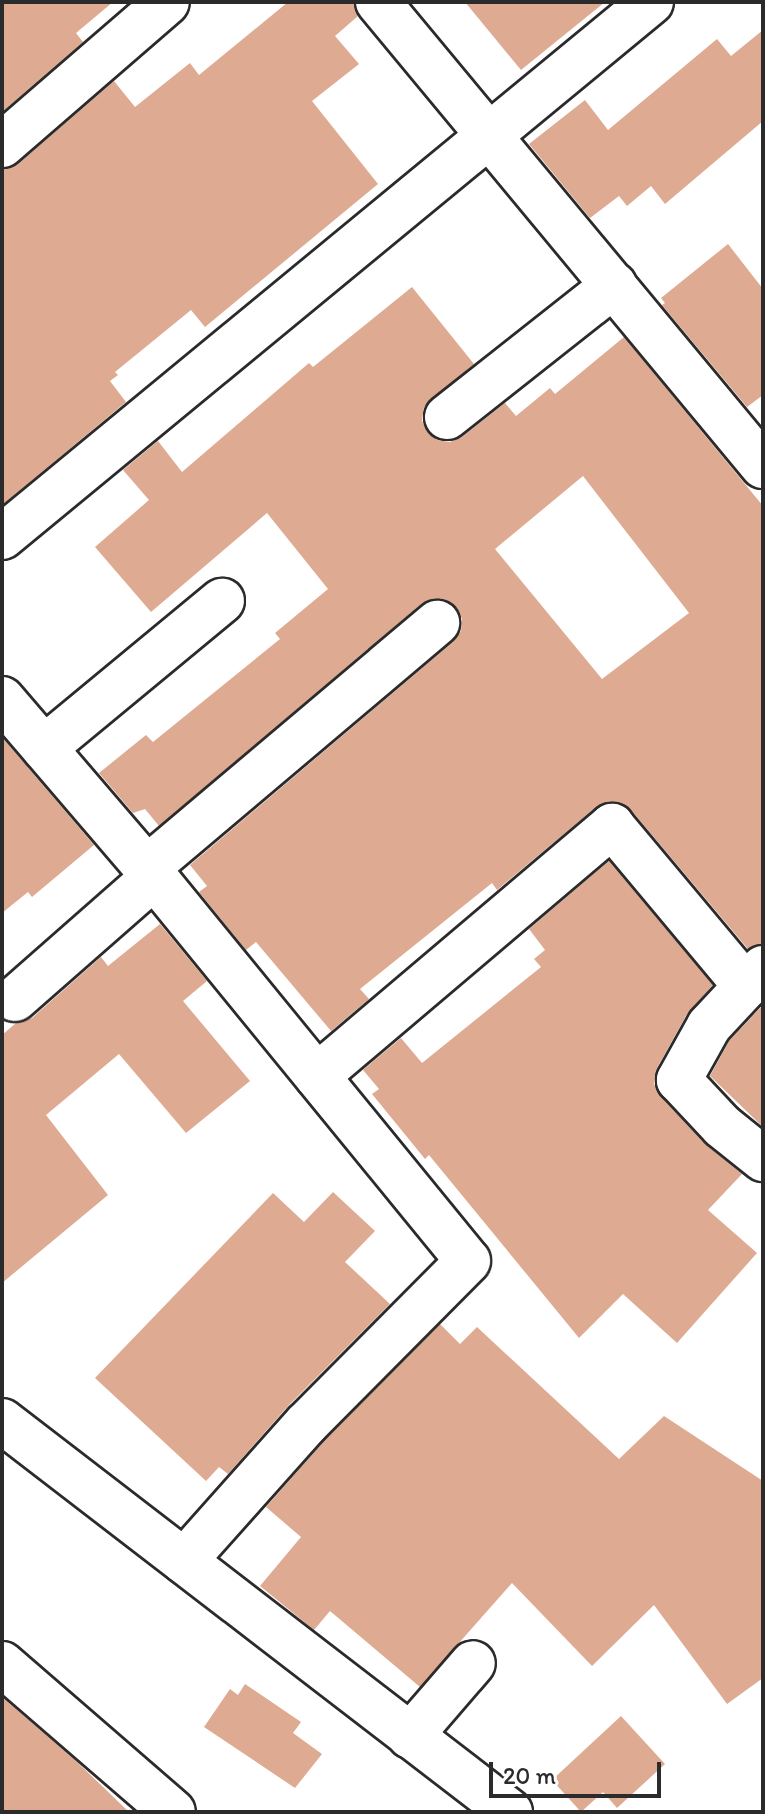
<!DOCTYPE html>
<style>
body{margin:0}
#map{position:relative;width:765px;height:1814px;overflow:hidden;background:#fff;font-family:Itim,sans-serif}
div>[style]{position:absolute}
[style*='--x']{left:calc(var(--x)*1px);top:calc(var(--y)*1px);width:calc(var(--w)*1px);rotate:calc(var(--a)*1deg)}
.building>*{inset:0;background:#deaa91}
.roads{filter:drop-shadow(2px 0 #2b2b2b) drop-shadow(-2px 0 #2b2b2b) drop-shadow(0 2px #2b2b2b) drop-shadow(0 -2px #2b2b2b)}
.minor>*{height:44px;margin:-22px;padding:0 22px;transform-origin:22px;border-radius:22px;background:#fff}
span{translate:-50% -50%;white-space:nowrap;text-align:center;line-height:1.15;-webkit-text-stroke:8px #fff;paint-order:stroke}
.frame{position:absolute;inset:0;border:4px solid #2b2b2b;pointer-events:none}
.scale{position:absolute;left:489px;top:1762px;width:172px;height:36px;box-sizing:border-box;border:4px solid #2b2b2b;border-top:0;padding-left:10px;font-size:24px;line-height:28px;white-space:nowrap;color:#2b2b2b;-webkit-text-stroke:6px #fff;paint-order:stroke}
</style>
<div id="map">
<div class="building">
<div style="clip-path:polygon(2px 2px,113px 2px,76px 33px,83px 42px,2px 112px)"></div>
<div style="clip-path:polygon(288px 2px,354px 2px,358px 16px,335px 36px,359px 64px,312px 101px,378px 184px,205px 327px,191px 310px,115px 372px,118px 375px,110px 381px,126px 402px,2px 505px,2px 169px,18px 164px,114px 81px,135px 107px,190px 63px,199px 75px)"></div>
<div style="clip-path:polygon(465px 2px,605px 2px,521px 70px)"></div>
<div style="clip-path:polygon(763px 30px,763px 121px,665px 204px,651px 186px,627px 206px,619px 196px,590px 218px,529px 144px,585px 100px,608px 130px,717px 39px,731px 56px)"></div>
<div style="clip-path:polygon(728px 244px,763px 289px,763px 395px,747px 407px,662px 305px,665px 303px,661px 298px)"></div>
<div style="clip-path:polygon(evenodd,412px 287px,474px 364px,424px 407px,422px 421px,428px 433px,437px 440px,450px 442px,462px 437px,505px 403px,516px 416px,550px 388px,555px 394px,624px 337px,763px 506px,763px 944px,748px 949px,631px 810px,620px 802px,607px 802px,596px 807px,497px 890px,492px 883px,360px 989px,369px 999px,331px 1031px,256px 942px,246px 950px,199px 892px,207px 886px,190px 865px,453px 642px,461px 631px,462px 619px,457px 608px,445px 599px,432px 599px,421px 604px,159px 826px,145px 809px,133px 813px,99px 773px,146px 735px,153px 742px,280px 639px,275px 633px,328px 589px,267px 513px,151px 612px,95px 547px,149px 500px,123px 470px,158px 441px,182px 472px,309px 363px,313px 367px,412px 287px,583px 476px,689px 613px,602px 679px,495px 549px,583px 476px)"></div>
<div style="clip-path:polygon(2px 737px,94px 845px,32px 897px,28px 892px,2px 913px)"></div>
<div style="clip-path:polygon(609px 861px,713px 985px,687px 1014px,657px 1068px,654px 1084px,661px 1097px,704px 1143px,742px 1174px,708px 1210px,757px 1253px,677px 1343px,623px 1294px,579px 1338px,429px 1155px,425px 1159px,372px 1094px,379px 1089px,363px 1070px,401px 1038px,422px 1063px,541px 967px,534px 959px,545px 950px,529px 929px)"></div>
<div style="clip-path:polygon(160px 924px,207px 981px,183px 1001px,250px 1081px,186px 1133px,119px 1054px,46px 1115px,108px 1195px,2px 1283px,2px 1035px,16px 1023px,32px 1018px,101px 957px,108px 966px)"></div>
<div style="clip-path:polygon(763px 1005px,763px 1127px,710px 1076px,729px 1041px)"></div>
<div style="clip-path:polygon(333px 1192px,375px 1231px,345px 1262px,390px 1304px,289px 1405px,228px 1474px,219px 1467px,206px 1481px,95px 1378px,273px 1193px,304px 1222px)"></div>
<div style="clip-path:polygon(440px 1324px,460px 1344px,477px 1327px,619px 1459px,664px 1416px,763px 1481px,763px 1678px,727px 1704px,654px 1605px,592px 1666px,512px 1583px,420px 1687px,330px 1611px,314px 1630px,260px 1586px,301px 1537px,266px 1507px,325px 1440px)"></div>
<div style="clip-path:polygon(245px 1684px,301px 1722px,293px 1733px,322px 1754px,295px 1788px,204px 1727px,230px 1689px,238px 1695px)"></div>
<div style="clip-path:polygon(2px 1697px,76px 1761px,129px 1812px,2px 1812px)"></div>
<div style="clip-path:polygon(621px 1716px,665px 1764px,617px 1808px,603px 1792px,581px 1812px,552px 1780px)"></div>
</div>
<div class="roads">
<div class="minor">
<div style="--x:378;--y:2;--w:603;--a:50.32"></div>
<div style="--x:2;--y:145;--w:218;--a:-40.9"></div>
<div style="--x:447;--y:417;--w:213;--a:-38.3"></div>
<div style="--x:2;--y:537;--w:841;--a:-39.5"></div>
<div style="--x:2;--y:699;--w:223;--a:49.4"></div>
<div style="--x:147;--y:868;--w:507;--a:50.76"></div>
<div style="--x:468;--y:1261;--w:228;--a:134.8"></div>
<div style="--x:307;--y:1423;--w:185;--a:131.7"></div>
<div style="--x:44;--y:748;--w:231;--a:-39.6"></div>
<div style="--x:147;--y:868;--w:380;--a:-40.2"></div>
<div style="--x:763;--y:968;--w:79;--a:133"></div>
<div style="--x:709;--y:1026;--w:62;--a:119.1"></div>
<div style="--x:679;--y:1080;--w:63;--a:46.9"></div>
<div style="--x:722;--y:1126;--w:53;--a:38.8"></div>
<div style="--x:15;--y:999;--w:185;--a:-41.3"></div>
<div style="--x:317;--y:1076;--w:387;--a:-40.3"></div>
<div style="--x:612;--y:826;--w:209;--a:50.1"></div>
<div style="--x:2;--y:1421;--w:641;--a:37.58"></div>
<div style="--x:2;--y:1664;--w:226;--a:40.9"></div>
<div style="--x:410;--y:1736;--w:96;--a:-49.2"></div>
</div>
</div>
<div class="frame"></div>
<div class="scale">20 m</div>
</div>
